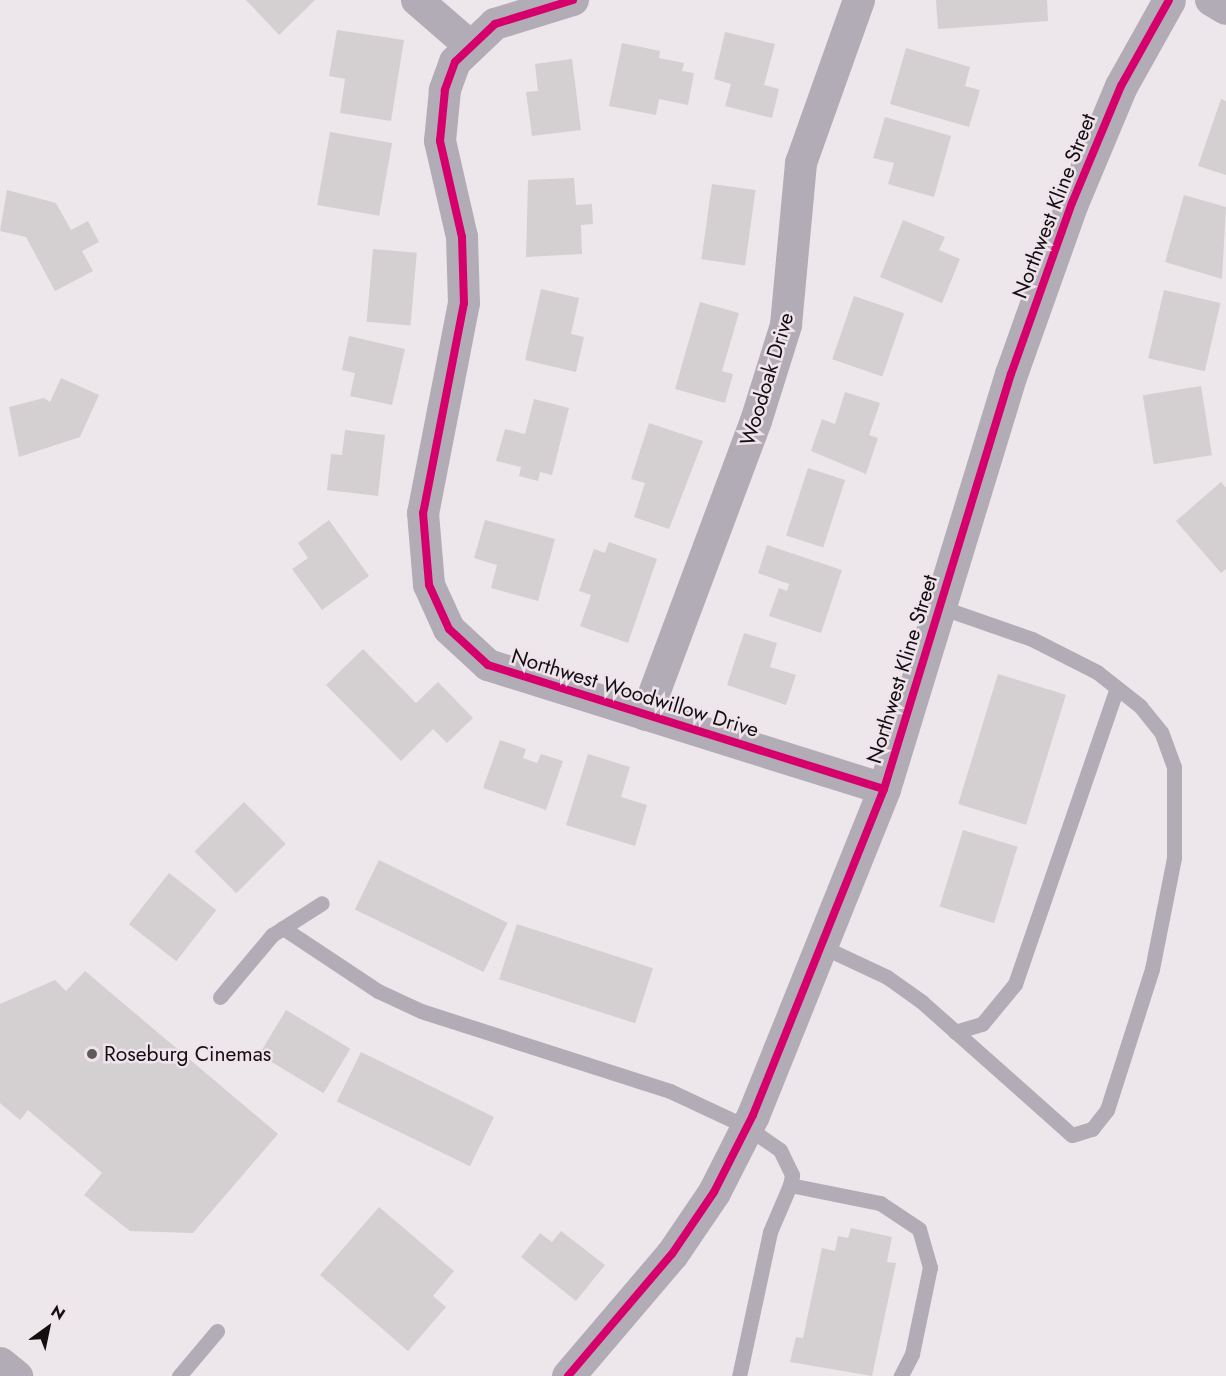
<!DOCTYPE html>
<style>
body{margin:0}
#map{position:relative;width:1226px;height:1376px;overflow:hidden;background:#ede7eb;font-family:Jost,sans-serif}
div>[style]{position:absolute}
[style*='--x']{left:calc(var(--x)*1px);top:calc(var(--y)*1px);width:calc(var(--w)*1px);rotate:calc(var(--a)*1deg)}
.building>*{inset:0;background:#d4cfd1;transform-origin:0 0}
.service>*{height:15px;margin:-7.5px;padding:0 7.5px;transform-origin:7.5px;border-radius:7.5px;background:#b2acb6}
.minor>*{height:32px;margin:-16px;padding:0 16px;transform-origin:16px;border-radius:16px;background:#b2acb6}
.tertiary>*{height:33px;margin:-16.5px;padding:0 16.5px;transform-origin:16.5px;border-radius:16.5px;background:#b2acb6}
.cycleway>*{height:8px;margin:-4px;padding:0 4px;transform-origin:4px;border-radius:4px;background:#d6006c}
.dots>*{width:16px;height:16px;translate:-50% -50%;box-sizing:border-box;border:3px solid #f0e4ec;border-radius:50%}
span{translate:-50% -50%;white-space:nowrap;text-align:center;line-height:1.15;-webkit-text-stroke:5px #f0e4ec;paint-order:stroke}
.street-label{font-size:21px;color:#130f11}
.poi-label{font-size:21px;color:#130f11}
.left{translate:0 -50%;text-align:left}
.north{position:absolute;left:18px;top:1298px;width:60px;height:60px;-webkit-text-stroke:4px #f0e4ec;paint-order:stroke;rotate:33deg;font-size:16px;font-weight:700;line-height:24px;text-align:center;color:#130f11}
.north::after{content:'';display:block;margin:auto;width:21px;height:27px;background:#130f11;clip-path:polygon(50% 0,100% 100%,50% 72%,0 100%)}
</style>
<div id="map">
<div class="building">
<div style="clip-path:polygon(246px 0,315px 0,279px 35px)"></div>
<div style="clip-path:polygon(936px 0,1047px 0,1048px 21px,938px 29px)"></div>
<div style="clip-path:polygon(337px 30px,404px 40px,391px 121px,340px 113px,345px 79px,329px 76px)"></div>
<div style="clip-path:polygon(725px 32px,775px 44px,764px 85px,779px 89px,772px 118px,725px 106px,731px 84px,714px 79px)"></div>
<div style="clip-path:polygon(622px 43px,660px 51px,659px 58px,684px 63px,682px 71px,694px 73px,688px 105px,659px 99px,656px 115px,609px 106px)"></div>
<div style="clip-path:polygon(906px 48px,970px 67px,965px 86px,980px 90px,969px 127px,890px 104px)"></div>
<div style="clip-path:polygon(572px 59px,581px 130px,532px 136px,526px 92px,538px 91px,535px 64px)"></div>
<div style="clip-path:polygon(1221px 99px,1226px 101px,1226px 175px,1198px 166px)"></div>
<div style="clip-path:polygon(885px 117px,951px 136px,934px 197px,888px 184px,894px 163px,873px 158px)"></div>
<div style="left:330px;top:132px;width:63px;height:74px;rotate:10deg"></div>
<div style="clip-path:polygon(574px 178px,576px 205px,592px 204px,593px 224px,581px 225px,582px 254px,526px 257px,528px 180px)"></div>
<div style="left:712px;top:184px;width:44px;height:76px;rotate:8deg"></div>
<div style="clip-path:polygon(7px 190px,56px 203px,71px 230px,88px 221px,99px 242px,82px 251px,93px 271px,55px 291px,26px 237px,0 231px)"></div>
<div style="clip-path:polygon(1184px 195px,1226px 207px,1222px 279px,1165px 262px)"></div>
<div style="clip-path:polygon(903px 220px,945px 237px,939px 250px,960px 259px,942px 303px,880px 277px)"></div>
<div style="left:373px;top:249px;width:44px;height:73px;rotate:5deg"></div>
<div style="clip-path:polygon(541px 289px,579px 298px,571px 334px,584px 337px,576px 372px,525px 360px)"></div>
<div style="left:1164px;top:290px;width:58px;height:70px;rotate:13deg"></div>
<div style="left:854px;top:296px;width:53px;height:67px;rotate:19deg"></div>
<div style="clip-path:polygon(700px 302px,739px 313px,722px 371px,733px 374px,725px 403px,675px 389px)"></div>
<div style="clip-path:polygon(349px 336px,405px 349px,392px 405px,350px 396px,355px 373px,342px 370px)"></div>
<div style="clip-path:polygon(61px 378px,99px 395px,80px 437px,19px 457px,9px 407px,44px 398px,50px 402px)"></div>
<div style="left:1201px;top:386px;width:70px;height:59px;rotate:81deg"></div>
<div style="clip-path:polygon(845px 392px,880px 403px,869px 435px,878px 438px,866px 474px,811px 451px,822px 419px,835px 424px)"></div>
<div style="clip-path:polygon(534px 399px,569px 408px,552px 475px,540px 472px,538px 481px,519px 476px,521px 467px,496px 461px,505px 429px,525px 434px)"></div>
<div style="clip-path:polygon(649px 423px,703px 441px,669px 529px,634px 517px,645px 483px,631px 479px)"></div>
<div style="clip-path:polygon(345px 430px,385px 435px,378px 496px,327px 490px,331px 454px,342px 455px)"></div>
<div style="left:808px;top:468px;width:39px;height:71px;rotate:18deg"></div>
<div style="clip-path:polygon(1221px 482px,1226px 488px,1226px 569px,1221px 573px,1176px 521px)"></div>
<div style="clip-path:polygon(329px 520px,369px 576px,322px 610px,292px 569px,308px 558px,298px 543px)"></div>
<div style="clip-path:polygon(485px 520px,555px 539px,538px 601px,491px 588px,497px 565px,474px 558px)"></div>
<div style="clip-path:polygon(609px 542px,657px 559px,628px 643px,580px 626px,591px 595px,579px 591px,594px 549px,605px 553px)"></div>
<div style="clip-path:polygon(767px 545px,842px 570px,821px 633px,769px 616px,779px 588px,787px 591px,789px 584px,758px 573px)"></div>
<div style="clip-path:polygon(744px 633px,777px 643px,770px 667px,796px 675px,786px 705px,727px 685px)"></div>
<div style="clip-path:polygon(363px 649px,416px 703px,438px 682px,473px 718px,447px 743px,433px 729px,401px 761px,326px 685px)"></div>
<div style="left:998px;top:674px;width:71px;height:136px;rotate:17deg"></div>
<div style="clip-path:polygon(500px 740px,526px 749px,523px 758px,537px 763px,541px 754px,563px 761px,546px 810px,483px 788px)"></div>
<div style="clip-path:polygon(588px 754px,630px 767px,621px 797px,647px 805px,635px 846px,566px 825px)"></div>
<div style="left:244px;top:802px;width:59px;height:70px;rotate:45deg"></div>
<div style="left:963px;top:830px;width:57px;height:80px;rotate:17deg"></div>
<div style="left:379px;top:860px;width:143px;height:55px;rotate:26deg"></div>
<div style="left:169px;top:873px;width:60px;height:65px;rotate:38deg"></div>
<div style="left:517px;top:924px;width:143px;height:58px;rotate:18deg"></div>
<div style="clip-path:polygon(85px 971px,278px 1134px,193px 1233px,130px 1231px,84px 1195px,102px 1173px,28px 1110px,20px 1120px,0 1103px,0 1004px,55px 980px,66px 991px)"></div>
<div style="left:286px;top:1010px;width:75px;height:52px;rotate:31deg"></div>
<div style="left:361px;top:1052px;width:148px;height:55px;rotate:26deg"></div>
<div style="clip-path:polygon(379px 1207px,454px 1271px,433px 1296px,446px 1307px,408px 1351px,320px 1275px)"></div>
<div style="clip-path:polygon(851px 1228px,892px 1237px,887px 1262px,896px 1263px,872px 1376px,790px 1362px,796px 1337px,803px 1338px,822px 1248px,835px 1251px,838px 1236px,848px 1238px)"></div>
<div style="clip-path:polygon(561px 1231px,605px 1265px,576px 1301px,521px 1257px,540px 1233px,552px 1242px)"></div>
</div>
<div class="service">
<div style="--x:283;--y:928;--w:114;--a:33.6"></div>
<div style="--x:378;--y:991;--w:47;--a:24.9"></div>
<div style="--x:421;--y:1011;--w:262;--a:17.8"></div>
<div style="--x:670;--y:1091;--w:85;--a:25.1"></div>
<div style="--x:747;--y:1127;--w:40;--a:34.9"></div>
<div style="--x:780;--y:1150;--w:28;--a:64"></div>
<div style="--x:792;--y:1175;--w:10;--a:101"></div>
<div style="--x:790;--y:1185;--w:51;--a:113.1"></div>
<div style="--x:770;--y:1232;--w:147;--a:102.1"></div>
<div style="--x:821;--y:946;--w:73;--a:25.2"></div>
<div style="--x:887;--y:977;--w:43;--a:35.5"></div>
<div style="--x:922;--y:1002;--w:200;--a:41.6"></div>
<div style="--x:1072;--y:1135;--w:21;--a:-17"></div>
<div style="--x:1092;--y:1129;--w:24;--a:-52"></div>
<div style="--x:1107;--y:1110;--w:148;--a:-72.3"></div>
<div style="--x:1152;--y:969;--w:113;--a:-78.8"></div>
<div style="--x:1174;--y:858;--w:91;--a:-90"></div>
<div style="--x:1174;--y:767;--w:37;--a:-110"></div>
<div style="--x:1161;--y:732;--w:33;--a:-129"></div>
<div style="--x:1140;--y:706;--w:55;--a:-141.7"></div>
<div style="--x:1097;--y:672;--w:73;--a:-153.1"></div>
<div style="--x:1032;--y:639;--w:97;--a:-160.8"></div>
<div style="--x:220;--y:997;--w:81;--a:-50"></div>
<div style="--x:272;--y:935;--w:59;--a:-32.6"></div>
<div style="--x:955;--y:1032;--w:28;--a:-17"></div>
<div style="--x:982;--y:1024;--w:52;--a:-50.5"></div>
<div style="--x:1015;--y:984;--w:313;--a:-71"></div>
<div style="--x:790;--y:1185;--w:92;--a:11.3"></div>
<div style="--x:880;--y:1203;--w:47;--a:33.7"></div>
<div style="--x:919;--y:1229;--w:40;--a:74"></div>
<div style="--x:930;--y:1267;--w:89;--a:101.7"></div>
<div style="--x:912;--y:1354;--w:25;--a:117"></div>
<div style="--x:179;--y:1376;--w:59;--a:-49.8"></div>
</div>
<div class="minor">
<div style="--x:417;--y:0;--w:69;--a:40.9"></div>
<div style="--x:573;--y:0;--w:82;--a:162.9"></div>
<div style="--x:495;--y:24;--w:55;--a:136.5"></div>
<div style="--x:455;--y:62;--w:30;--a:110"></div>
<div style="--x:445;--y:90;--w:51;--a:95.6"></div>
<div style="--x:440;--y:141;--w:98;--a:77.1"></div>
<div style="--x:462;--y:237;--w:66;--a:88.3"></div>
<div style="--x:464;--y:303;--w:214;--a:101"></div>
<div style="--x:423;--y:513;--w:72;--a:85.2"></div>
<div style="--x:429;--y:585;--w:48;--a:65.6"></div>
<div style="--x:449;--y:629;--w:53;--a:42.7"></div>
<div style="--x:488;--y:665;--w:415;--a:17.4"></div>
<div style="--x:1211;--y:0;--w:17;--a:31"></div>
<div style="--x:646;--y:715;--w:314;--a:-69.5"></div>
<div style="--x:756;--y:421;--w:101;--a:-72.6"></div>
<div style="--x:786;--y:325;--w:163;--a:-84.7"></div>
<div style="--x:801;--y:163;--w:173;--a:-70.4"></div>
</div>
<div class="tertiary">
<div style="--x:0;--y:1363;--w:21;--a:39"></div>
<div style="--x:568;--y:1376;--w:160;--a:-49.6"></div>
<div style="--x:672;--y:1254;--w:75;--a:-55.9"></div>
<div style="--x:714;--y:1192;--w:86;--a:-63.1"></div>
<div style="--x:753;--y:1115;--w:351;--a:-68.1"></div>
<div style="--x:884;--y:789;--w:434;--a:-73"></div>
<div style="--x:1011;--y:374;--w:182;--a:-70.4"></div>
<div style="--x:1072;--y:203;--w:127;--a:-67.3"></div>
<div style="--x:1121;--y:86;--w:98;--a:-60.8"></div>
</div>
<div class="cycleway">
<div style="--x:573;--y:0;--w:82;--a:162.9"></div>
<div style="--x:495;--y:24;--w:55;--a:136.5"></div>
<div style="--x:455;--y:62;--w:30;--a:110"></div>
<div style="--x:445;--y:90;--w:51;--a:95.6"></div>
<div style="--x:440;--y:141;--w:98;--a:77.1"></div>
<div style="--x:462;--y:237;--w:66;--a:88.3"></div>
<div style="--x:464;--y:303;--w:214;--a:101"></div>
<div style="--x:423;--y:513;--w:72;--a:85.2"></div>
<div style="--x:429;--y:585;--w:48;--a:65.6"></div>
<div style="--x:449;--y:629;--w:53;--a:42.7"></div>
<div style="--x:488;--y:665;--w:415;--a:17.4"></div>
<div style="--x:568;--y:1376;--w:160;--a:-49.6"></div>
<div style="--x:672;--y:1254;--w:75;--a:-55.9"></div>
<div style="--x:714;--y:1192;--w:86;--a:-63.1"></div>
<div style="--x:753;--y:1115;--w:351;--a:-68.1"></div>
<div style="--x:884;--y:789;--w:434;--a:-73"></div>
<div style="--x:1011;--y:374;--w:182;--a:-70.4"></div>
<div style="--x:1072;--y:203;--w:127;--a:-67.3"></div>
<div style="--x:1121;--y:86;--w:98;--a:-60.8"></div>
</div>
<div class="dots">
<div style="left:92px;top:1054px;background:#5f5b5d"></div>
</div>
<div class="street-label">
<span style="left:1054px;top:206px;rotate:-69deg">Northwest Kline Street</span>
<span style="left:767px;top:379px;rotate:-73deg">Woodoak Drive</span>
<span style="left:902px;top:669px;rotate:-73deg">Northwest Kline Street</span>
<span style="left:635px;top:693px;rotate:17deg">Northwest Woodwillow Drive</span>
</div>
<div class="poi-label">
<span class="left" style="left:104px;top:1054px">Roseburg Cinemas</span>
</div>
<div class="north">N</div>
</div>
